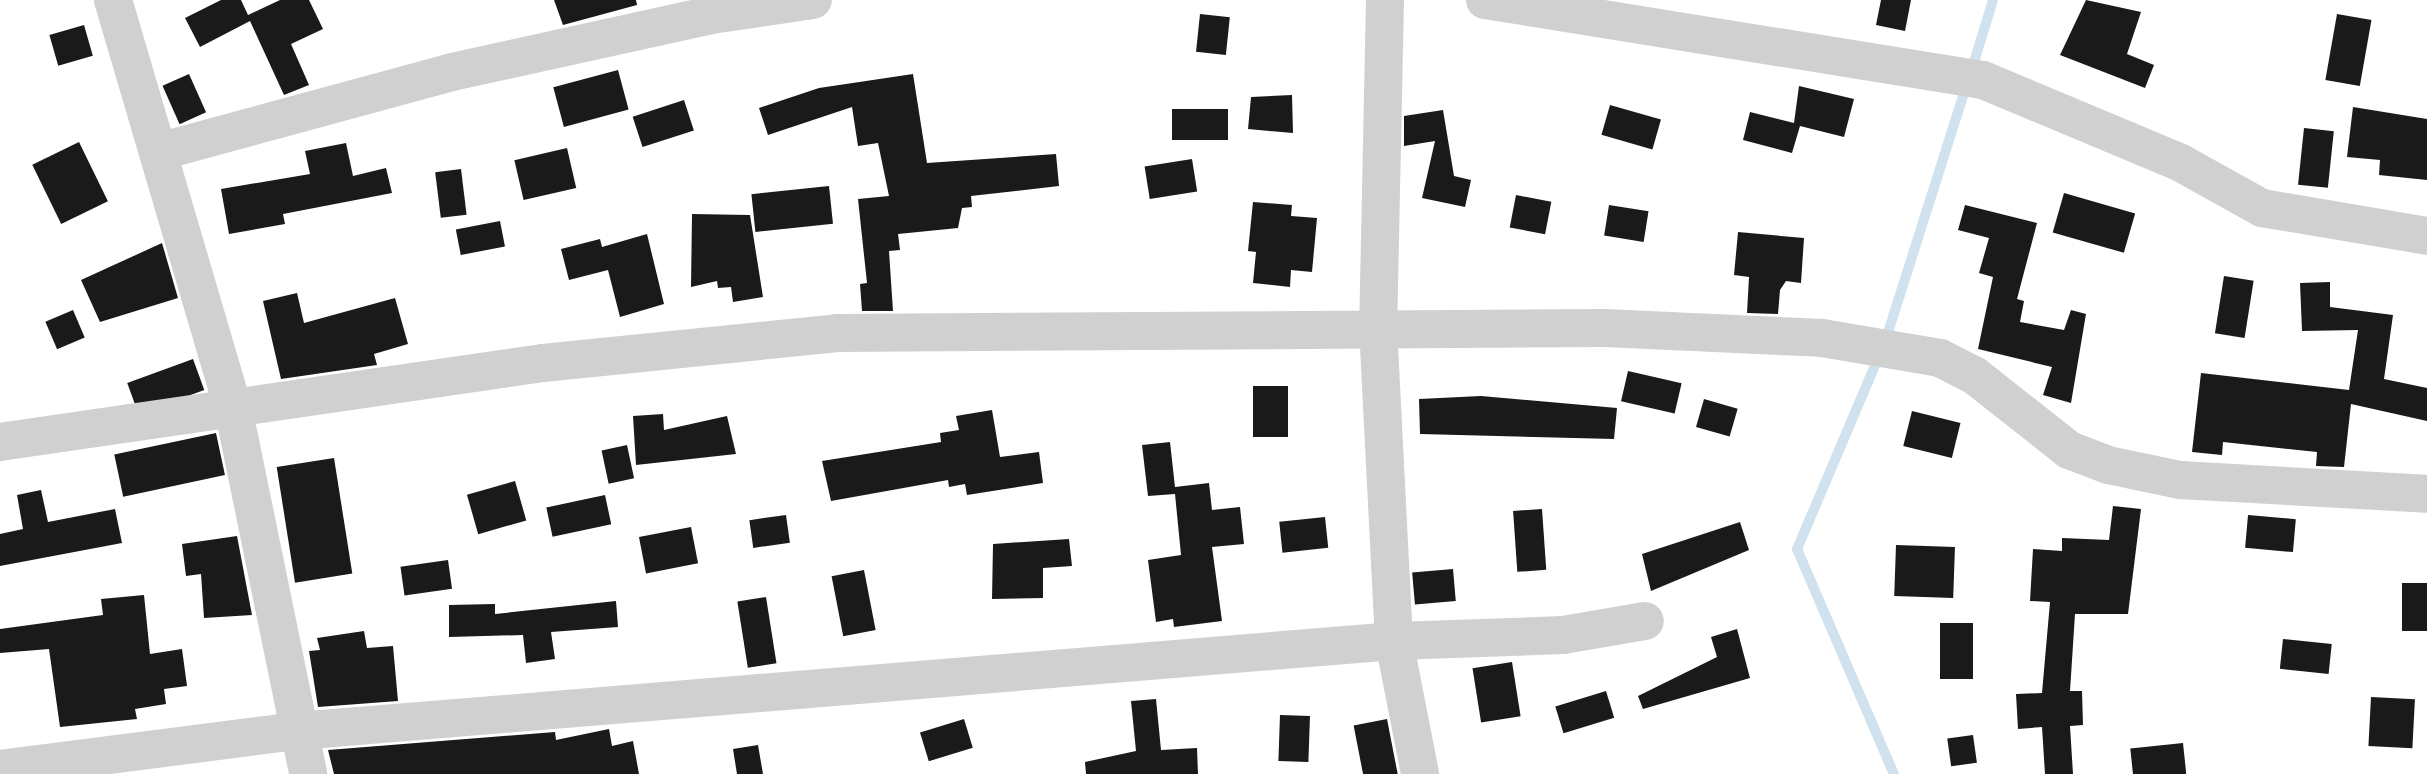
<!DOCTYPE html>
<style>
body{margin:0}
#map{position:relative;width:2427px;height:774px;overflow:hidden;background:#fff;font-family:"Fira Sans",sans-serif}
div>[style]{position:absolute}
[style*='--x']{left:calc(var(--x)*1px);top:calc(var(--y)*1px);width:calc(var(--w)*1px);rotate:calc(var(--a)*1deg)}
.stream>*{height:10px;margin:-5px;padding:0 5px;transform-origin:5px;border-radius:5px;background:#cfe2ee}
.building>*{inset:0;background:#1a1a1a;transform-origin:0 0}
.minor>*{height:38px;margin:-19px;padding:0 19px;transform-origin:19px;border-radius:19px;background:#d0d0d0}
span{translate:-50% -50%;white-space:nowrap;text-align:center;line-height:1.15;-webkit-text-stroke:7px #fff;paint-order:stroke}
</style>
<div id="map">
<div class="stream">
<div style="--x:1971;--y:72;--w:75;--a:-73"></div>
<div style="--x:1885;--y:342;--w:269;--a:-72.4"></div>
<div style="--x:1879;--y:356;--w:210;--a:113"></div>
<div style="--x:1797;--y:549;--w:245;--a:66.7"></div>
</div>
<div class="building">
<div style="clip-path:polygon(221px 0,241px 0,248px 15px,280px 0,309px 0,323px 29px,291px 44px,309px 85px,284px 95px,250px 21px,200px 47px,185px 18px)"></div>
<div style="clip-path:polygon(554px 0,636px 0,637px 5px,563px 25px)"></div>
<div style="clip-path:polygon(1881px 0,1911px 0,1905px 31px,1876px 25px)"></div>
<div style="clip-path:polygon(2086px 0,2141px 12px,2127px 54px,2154px 65px,2145px 88px,2060px 55px)"></div>
<div style="left:1200px;top:14px;width:30px;height:38px;rotate:6deg"></div>
<div style="left:2337px;top:14px;width:35px;height:67px;rotate:10deg"></div>
<div style="left:84px;top:25px;width:32px;height:36px;rotate:74deg"></div>
<div style="left:618px;top:70px;width:41px;height:67px;rotate:75deg"></div>
<div style="left:189px;top:74px;width:42px;height:29px;rotate:66deg"></div>
<div style="clip-path:polygon(913px 74px,927px 163px,1056px 154px,1059px 186px,971px 196px,972px 207px,962px 208px,958px 228px,898px 234px,900px 250px,889px 251px,893px 311px,862px 311px,860px 284px,867px 283px,858px 199px,889px 196px,878px 143px,858px 146px,852px 107px,768px 135px,759px 108px,819px 88px)"></div>
<div style="clip-path:polygon(1799px 86px,1854px 99px,1844px 137px,1800px 126px,1792px 153px,1743px 140px,1750px 112px,1794px 123px)"></div>
<div style="clip-path:polygon(1292px 95px,1293px 133px,1248px 129px,1251px 97px)"></div>
<div style="left:684px;top:100px;width:32px;height:54px;rotate:72deg"></div>
<div style="left:1610px;top:105px;width:53px;height:31px;rotate:16deg"></div>
<div style="clip-path:polygon(2353px 107px,2427px 119px,2427px 180px,2379px 175px,2380px 160px,2347px 157px)"></div>
<div style="left:1228px;top:109px;width:31px;height:56px;rotate:90deg"></div>
<div style="clip-path:polygon(1443px 110px,1454px 176px,1471px 180px,1465px 207px,1422px 198px,1435px 141px,1404px 146px,1404px 116px)"></div>
<div style="left:2304px;top:128px;width:30px;height:57px;rotate:6deg"></div>
<div style="left:79px;top:142px;width:66px;height:52px;rotate:64deg"></div>
<div style="clip-path:polygon(346px 143px,353px 176px,386px 168px,392px 193px,283px 214px,285px 224px,229px 234px,221px 189px,310px 174px,305px 151px)"></div>
<div style="left:567px;top:148px;width:41px;height:54px;rotate:77deg"></div>
<div style="left:1192px;top:159px;width:33px;height:48px;rotate:81deg"></div>
<div style="left:461px;top:169px;width:46px;height:26px;rotate:83deg"></div>
<div style="left:829px;top:186px;width:38px;height:78px;rotate:84deg"></div>
<div style="left:2064px;top:193px;width:74px;height:41px;rotate:16deg"></div>
<div style="left:1516px;top:195px;width:36px;height:33px;rotate:11deg"></div>
<div style="clip-path:polygon(1253px 202px,1292px 205px,1291px 216px,1317px 218px,1312px 272px,1291px 270px,1290px 287px,1253px 283px,1256px 252px,1248px 251px)"></div>
<div style="left:1609px;top:205px;width:40px;height:31px;rotate:9deg"></div>
<div style="clip-path:polygon(1965px 205px,2037px 223px,2017px 299px,2024px 301px,2020px 322px,2064px 330px,2071px 310px,2086px 314px,2071px 403px,2043px 395px,2052px 367px,1978px 349px,1993px 277px,1979px 273px,1989px 238px,1958px 230px)"></div>
<div style="clip-path:polygon(692px 214px,750px 215px,763px 297px,733px 302px,731px 287px,718px 288px,717px 281px,691px 287px)"></div>
<div style="left:500px;top:221px;width:26px;height:45px;rotate:79deg"></div>
<div style="clip-path:polygon(1738px 232px,1804px 238px,1801px 283px,1786px 281px,1780px 290px,1778px 314px,1747px 313px,1749px 277px,1734px 275px)"></div>
<div style="clip-path:polygon(647px 234px,664px 304px,620px 317px,608px 270px,569px 280px,561px 249px,600px 239px,602px 247px)"></div>
<div style="clip-path:polygon(162px 243px,178px 298px,100px 322px,81px 280px)"></div>
<div style="left:2224px;top:276px;width:30px;height:58px;rotate:9deg"></div>
<div style="clip-path:polygon(2330px 282px,2330px 307px,2393px 315px,2384px 379px,2427px 388px,2427px 421px,2351px 404px,2344px 467px,2316px 466px,2317px 452px,2223px 442px,2222px 455px,2192px 452px,2201px 373px,2349px 390px,2358px 330px,2302px 331px,2300px 283px)"></div>
<div style="clip-path:polygon(297px 293px,304px 323px,395px 298px,408px 344px,374px 354px,377px 365px,281px 379px,263px 301px)"></div>
<div style="left:73px;top:310px;width:30px;height:30px;rotate:67deg"></div>
<div style="left:193px;top:359px;width:33px;height:70px;rotate:70deg"></div>
<div style="left:1628px;top:371px;width:55px;height:31px;rotate:13deg"></div>
<div style="left:1253px;top:386px;width:35px;height:51px"></div>
<div style="clip-path:polygon(1481px 396px,1617px 408px,1614px 439px,1420px 434px,1419px 399px)"></div>
<div style="left:1704px;top:399px;width:35px;height:29px;rotate:16deg"></div>
<div style="clip-path:polygon(992px 410px,1000px 457px,1039px 452px,1043px 483px,967px 495px,965px 484px,949px 487px,948px 480px,831px 501px,822px 461px,941px 442px,940px 433px,959px 430px,956px 416px)"></div>
<div style="left:1912px;top:411px;width:50px;height:36px;rotate:14deg"></div>
<div style="clip-path:polygon(663px 414px,664px 430px,727px 416px,736px 454px,636px 465px,633px 416px)"></div>
<div style="left:216px;top:433px;width:43px;height:104px;rotate:78deg"></div>
<div style="clip-path:polygon(1170px 442px,1175px 487px,1209px 483px,1212px 510px,1240px 507px,1244px 544px,1212px 547px,1222px 621px,1174px 627px,1173px 619px,1156px 622px,1148px 560px,1181px 555px,1175px 494px,1148px 496px,1142px 445px)"></div>
<div style="left:627px;top:445px;width:34px;height:26px;rotate:78deg"></div>
<div style="left:334px;top:458px;width:117px;height:58px;rotate:81deg"></div>
<div style="left:515px;top:481px;width:41px;height:50px;rotate:74deg"></div>
<div style="clip-path:polygon(41px 490px,48px 522px,115px 509px,122px 543px,0 566px,0 534px,23px 529px,17px 495px)"></div>
<div style="left:605px;top:495px;width:30px;height:60px;rotate:78deg"></div>
<div style="clip-path:polygon(2113px 506px,2141px 509px,2128px 614px,2075px 614px,2070px 691px,2082px 691px,2083px 725px,2070px 726px,2073px 774px,2045px 774px,2042px 727px,2018px 729px,2016px 694px,2042px 693px,2050px 602px,2030px 601px,2033px 549px,2062px 551px,2062px 538px,2109px 540px)"></div>
<div style="left:1542px;top:509px;width:61px;height:29px;rotate:86deg"></div>
<div style="left:786px;top:515px;width:28px;height:37px;rotate:82deg"></div>
<div style="left:2248px;top:515px;width:48px;height:33px;rotate:5deg"></div>
<div style="left:1325px;top:517px;width:31px;height:46px;rotate:84deg"></div>
<div style="clip-path:polygon(1740px 522px,1749px 550px,1651px 591px,1642px 554px)"></div>
<div style="left:691px;top:527px;width:37px;height:53px;rotate:79deg"></div>
<div style="clip-path:polygon(237px 536px,252px 615px,204px 618px,201px 574px,186px 576px,182px 544px)"></div>
<div style="clip-path:polygon(1069px 539px,1072px 566px,1043px 568px,1043px 598px,992px 599px,993px 544px)"></div>
<div style="left:1896px;top:545px;width:59px;height:51px;rotate:2deg"></div>
<div style="left:448px;top:560px;width:29px;height:48px;rotate:82deg"></div>
<div style="left:1453px;top:569px;width:32px;height:41px;rotate:85deg"></div>
<div style="left:864px;top:570px;width:61px;height:33px;rotate:79deg"></div>
<div style="left:2402px;top:583px;width:25px;height:48px"></div>
<div style="clip-path:polygon(144px 595px,150px 654px,182px 649px,187px 686px,164px 689px,166px 704px,135px 709px,137px 719px,60px 727px,49px 649px,0 653px,0 629px,103px 615px,101px 599px)"></div>
<div style="left:766px;top:597px;width:67px;height:29px;rotate:81deg"></div>
<div style="clip-path:polygon(616px 601px,618px 627px,551px 632px,555px 659px,526px 663px,523px 635px,449px 637px,449px 605px,495px 604px,495px 614px)"></div>
<div style="left:1940px;top:623px;width:33px;height:56px"></div>
<div style="clip-path:polygon(1737px 629px,1750px 678px,1643px 709px,1638px 696px,1717px 657px,1711px 637px)"></div>
<div style="clip-path:polygon(364px 631px,367px 648px,393px 646px,398px 701px,318px 707px,309px 651px,320px 650px,317px 638px)"></div>
<div style="left:2283px;top:639px;width:49px;height:30px;rotate:6deg"></div>
<div style="left:1512px;top:662px;width:55px;height:40px;rotate:81deg"></div>
<div style="left:1606px;top:691px;width:28px;height:53px;rotate:73deg"></div>
<div style="left:2371px;top:697px;width:44px;height:49px;rotate:3deg"></div>
<div style="clip-path:polygon(1156px 699px,1161px 750px,1197px 748px,1198px 774px,1086px 774px,1085px 762px,1136px 751px,1131px 701px)"></div>
<div style="left:1280px;top:715px;width:30px;height:46px;rotate:2deg"></div>
<div style="left:964px;top:719px;width:30px;height:46px;rotate:73deg"></div>
<div style="left:1387px;top:719px;width:56px;height:34px;rotate:79deg"></div>
<div style="clip-path:polygon(609px 729px,612px 746px,633px 741px,639px 774px,334px 774px,328px 750px,555px 732px,556px 740px)"></div>
<div style="left:1973px;top:735px;width:28px;height:26px;rotate:82deg"></div>
<div style="left:2183px;top:743px;width:31px;height:53px;rotate:84deg"></div>
<div style="clip-path:polygon(758px 745px,763px 774px,737px 774px,733px 749px)"></div>
</div>
<div class="minor">
<div style="--x:113;--y:0;--w:429;--a:73.6"></div>
<div style="--x:234;--y:412;--w:369;--a:78.4"></div>
<div style="--x:1385;--y:0;--w:326;--a:91.2"></div>
<div style="--x:1378;--y:326;--w:315;--a:87.1"></div>
<div style="--x:1394;--y:641;--w:136;--a:78.9"></div>
<div style="--x:1485;--y:0;--w:504;--a:9.13"></div>
<div style="--x:1983;--y:80;--w:215;--a:22.7"></div>
<div style="--x:2181;--y:163;--w:93;--a:29.1"></div>
<div style="--x:2262;--y:208;--w:167;--a:9.6"></div>
<div style="--x:158;--y:152;--w:305;--a:-15.2"></div>
<div style="--x:452;--y:72;--w:265;--a:-12.4"></div>
<div style="--x:711;--y:15;--w:103;--a:-8.4"></div>
<div style="--x:0;--y:442;--w:549;--a:-8.28"></div>
<div style="--x:543;--y:363;--w:296;--a:-5.8"></div>
<div style="--x:837;--y:333;--w:767;--a:-0.37"></div>
<div style="--x:1604;--y:328;--w:218;--a:2.6"></div>
<div style="--x:1822;--y:338;--w:120;--a:9.6"></div>
<div style="--x:1940;--y:358;--w:38;--a:27"></div>
<div style="--x:1974;--y:375;--w:121;--a:38.3"></div>
<div style="--x:2069;--y:450;--w:42;--a:21"></div>
<div style="--x:2108;--y:465;--w:74;--a:11.8"></div>
<div style="--x:2180;--y:480;--w:247;--a:3.2"></div>
<div style="--x:0;--y:769;--w:299;--a:-7.3"></div>
<div style="--x:297;--y:731;--w:1101;--a:-4.69"></div>
<div style="--x:1394;--y:641;--w:169;--a:-2"></div>
<div style="--x:1563;--y:635;--w:83;--a:-9.7"></div>
</div>
</div>
